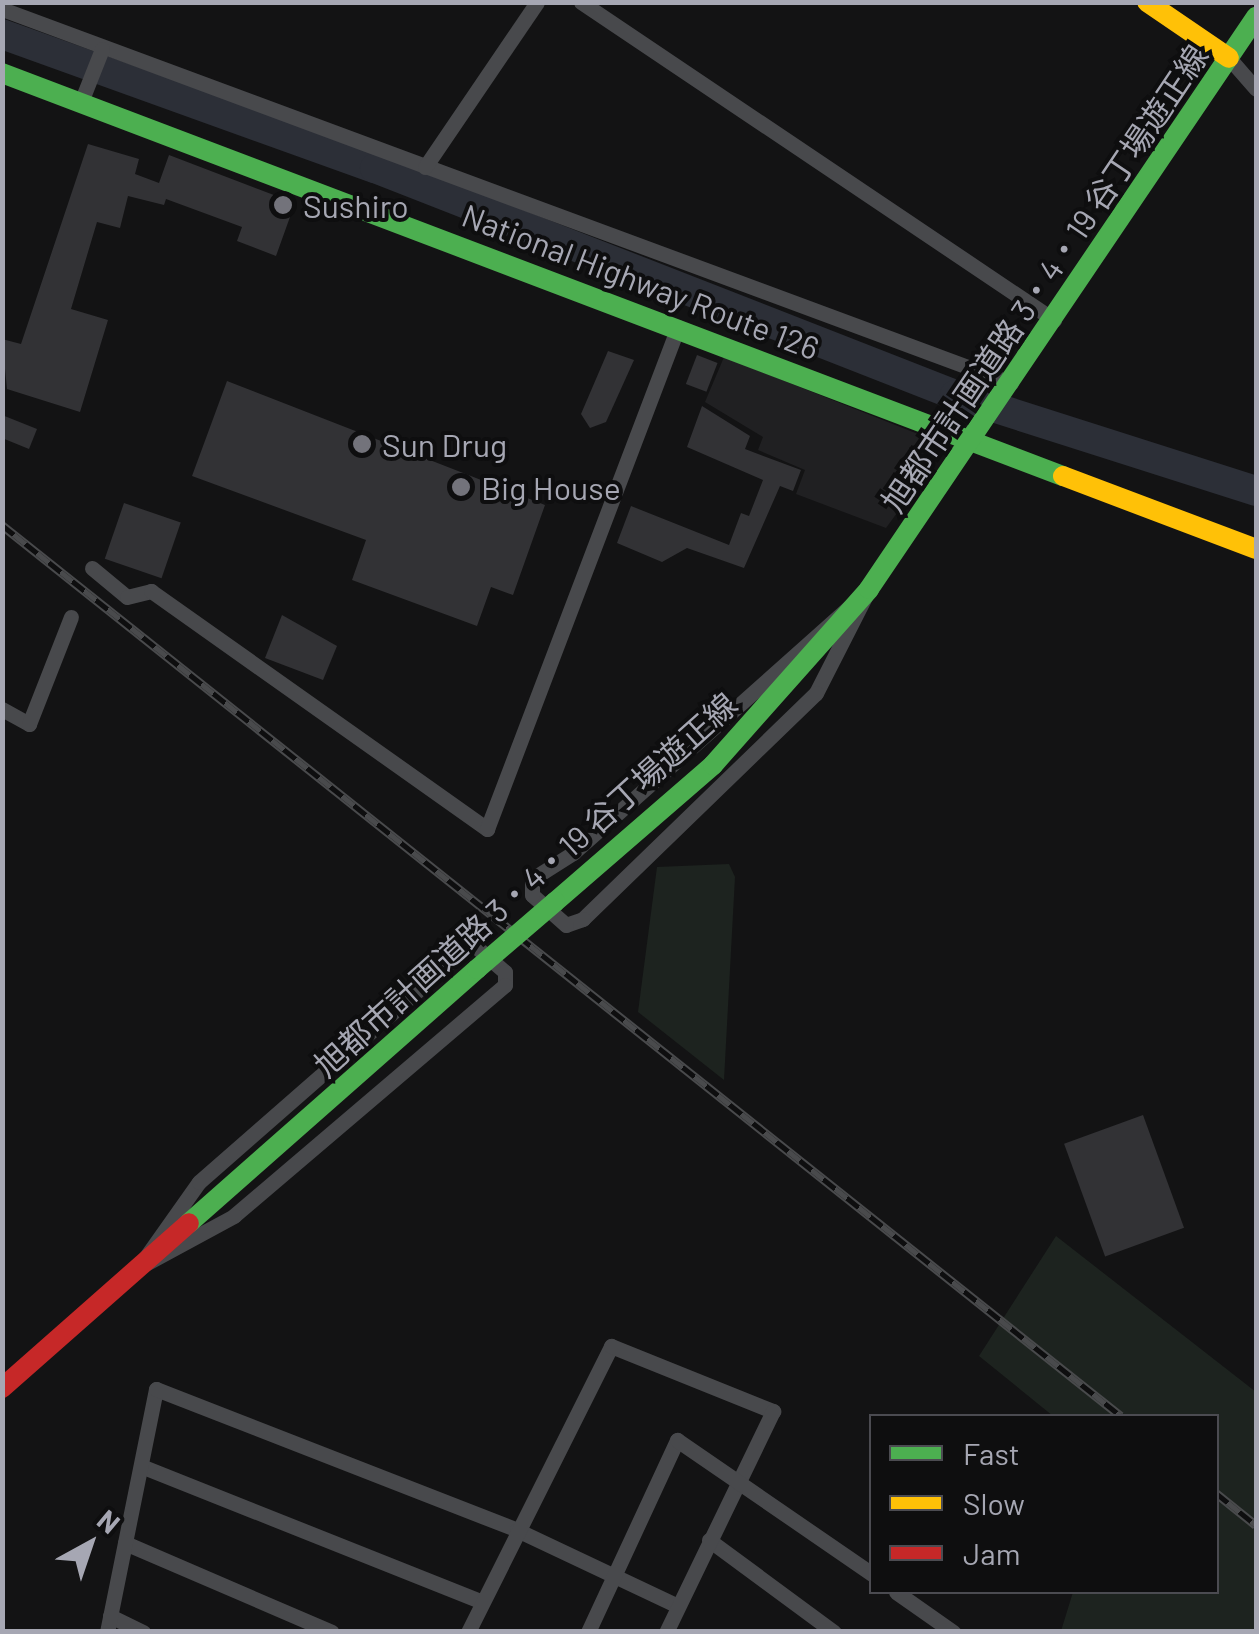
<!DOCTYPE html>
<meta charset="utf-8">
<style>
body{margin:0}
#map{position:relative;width:1259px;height:1634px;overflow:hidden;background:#131314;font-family:Barlow,"Noto Sans JP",sans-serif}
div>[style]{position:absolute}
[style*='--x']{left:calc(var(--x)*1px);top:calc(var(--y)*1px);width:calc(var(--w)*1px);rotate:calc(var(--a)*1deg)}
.built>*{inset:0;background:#202022}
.green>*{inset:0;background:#1d231f}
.river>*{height:30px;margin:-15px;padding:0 15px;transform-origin:15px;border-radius:15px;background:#2c2f37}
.building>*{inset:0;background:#323235;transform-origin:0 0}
.street>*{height:15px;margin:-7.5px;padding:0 7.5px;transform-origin:7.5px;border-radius:7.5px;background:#48494c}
.fast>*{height:20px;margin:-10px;padding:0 10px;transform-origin:10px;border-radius:10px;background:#4caf50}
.slow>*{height:20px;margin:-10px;padding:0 10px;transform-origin:10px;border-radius:10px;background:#ffc107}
.jam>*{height:20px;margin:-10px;padding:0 10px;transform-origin:10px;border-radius:10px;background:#c62828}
.rail>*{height:9px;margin-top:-4.5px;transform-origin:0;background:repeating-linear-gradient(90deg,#0e0e0f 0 15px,#494a4c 0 30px);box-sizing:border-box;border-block:2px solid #494a4c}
.fast-bridge>*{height:20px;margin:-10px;padding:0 10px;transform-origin:10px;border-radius:10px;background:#4caf50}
.dots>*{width:28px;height:28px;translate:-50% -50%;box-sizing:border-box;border:5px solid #0e0e0f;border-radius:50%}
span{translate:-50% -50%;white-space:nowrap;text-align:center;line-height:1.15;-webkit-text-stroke:8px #0e0e0f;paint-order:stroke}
.poi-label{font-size:32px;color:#a6a7b3}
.left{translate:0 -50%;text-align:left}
.street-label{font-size:32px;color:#a6a7b3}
.frame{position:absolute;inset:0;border:5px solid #a6a7b3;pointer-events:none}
.legend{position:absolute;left:869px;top:1414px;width:350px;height:180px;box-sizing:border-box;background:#0e0e0f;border:2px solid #4b4b51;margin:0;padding:12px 18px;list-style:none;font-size:30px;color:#a6a7b3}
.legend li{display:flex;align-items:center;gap:20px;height:50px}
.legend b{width:50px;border:2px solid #4b4b51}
.north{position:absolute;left:40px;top:1494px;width:100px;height:100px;-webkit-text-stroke:8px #0e0e0f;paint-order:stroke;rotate:40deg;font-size:28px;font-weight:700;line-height:40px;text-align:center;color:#a6a7b3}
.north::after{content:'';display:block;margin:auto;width:35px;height:45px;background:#a6a7b3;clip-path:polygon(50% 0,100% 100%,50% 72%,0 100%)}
</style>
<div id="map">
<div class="built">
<div style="clip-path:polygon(724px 357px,918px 434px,926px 473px,886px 528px,796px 494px,805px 470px,758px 450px,763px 437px,705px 402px)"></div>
</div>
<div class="green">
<div style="clip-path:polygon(729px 864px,735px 877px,724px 1080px,638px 1012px,657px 867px)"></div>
<div style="clip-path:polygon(1056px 1236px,1256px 1392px,1256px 1631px,1061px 1631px,1073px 1592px,1216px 1592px,1216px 1416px,1053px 1416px,979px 1356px)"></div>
</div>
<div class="river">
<div style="--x:2;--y:34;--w:396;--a:19.8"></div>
<div style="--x:375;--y:168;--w:623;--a:21.37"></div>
<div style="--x:955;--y:395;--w:316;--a:17.7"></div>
</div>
<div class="building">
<div style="clip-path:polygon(88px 144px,139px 159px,135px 174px,159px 183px,169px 155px,295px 203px,276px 256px,237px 241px,242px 227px,166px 199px,164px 205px,128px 196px,120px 228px,97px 222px,71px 309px,108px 320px,80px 412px,7px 389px,2px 339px,21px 344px)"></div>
<div style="clip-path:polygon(608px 351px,634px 360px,606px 422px,590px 428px,581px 414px)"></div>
<div style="left:697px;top:355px;width:22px;height:31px;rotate:21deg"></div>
<div style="clip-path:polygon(227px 381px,545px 505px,513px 595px,491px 587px,477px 626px,352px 580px,366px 540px,192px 476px)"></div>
<div style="clip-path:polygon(702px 406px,750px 436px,745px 449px,801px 470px,793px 491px,780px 486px,744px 568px,687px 548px,662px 562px,617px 543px,631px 506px,729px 545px,741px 513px,749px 516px,763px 480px,687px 447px)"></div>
<div style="clip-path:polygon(2px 415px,37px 429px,29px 449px,2px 438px)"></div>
<div style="left:124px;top:503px;width:60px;height:59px;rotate:19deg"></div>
<div style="clip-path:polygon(282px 615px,337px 646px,323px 680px,265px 658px)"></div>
<div style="left:1143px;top:1115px;width:120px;height:84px;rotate:70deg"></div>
</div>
<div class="street">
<div style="--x:581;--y:2;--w:570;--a:33.91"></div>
<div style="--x:2;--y:9;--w:1076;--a:20.34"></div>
<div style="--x:1229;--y:58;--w:41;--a:48.9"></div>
<div style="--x:81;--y:102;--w:57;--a:-68.4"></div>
<div style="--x:425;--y:167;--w:199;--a:-55.8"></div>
<div style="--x:92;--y:568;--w:45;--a:39.6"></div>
<div style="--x:127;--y:597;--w:25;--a:-14"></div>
<div style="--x:151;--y:591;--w:412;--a:35.3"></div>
<div style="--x:487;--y:829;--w:537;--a:-69.17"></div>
<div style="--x:869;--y:589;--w:117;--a:117"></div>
<div style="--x:816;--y:693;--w:325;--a:135.9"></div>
<div style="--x:583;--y:919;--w:18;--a:161"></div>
<div style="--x:566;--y:925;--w:45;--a:-138.6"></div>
<div style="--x:532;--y:895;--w:16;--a:-90"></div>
<div style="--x:532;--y:879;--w:49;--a:-32.4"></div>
<div style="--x:573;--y:853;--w:397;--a:-41.7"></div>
<div style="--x:2;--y:709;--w:31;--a:29"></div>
<div style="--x:29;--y:724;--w:115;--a:-68.6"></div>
<div style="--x:460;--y:944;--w:14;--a:4"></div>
<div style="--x:474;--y:945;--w:41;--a:41.1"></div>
<div style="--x:505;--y:972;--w:13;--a:90"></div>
<div style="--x:505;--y:985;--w:356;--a:139.6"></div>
<div style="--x:234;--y:1216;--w:109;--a:151.6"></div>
<div style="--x:138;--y:1268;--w:105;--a:-54.7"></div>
<div style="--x:199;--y:1182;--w:330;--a:-41.2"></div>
<div style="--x:447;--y:965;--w:25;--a:-58"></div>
<div style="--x:141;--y:1466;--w:367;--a:21.7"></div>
<div style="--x:709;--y:1540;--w:155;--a:36.4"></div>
<div style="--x:125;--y:1543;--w:225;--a:23.3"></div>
<div style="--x:896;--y:1592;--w:70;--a:35.1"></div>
<div style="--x:110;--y:1616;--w:37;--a:26"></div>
<div style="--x:107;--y:1632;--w:248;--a:-78.6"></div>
<div style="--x:156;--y:1389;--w:388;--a:21.3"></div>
<div style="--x:517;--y:1530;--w:178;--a:25.3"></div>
<div style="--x:468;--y:1632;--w:320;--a:-63.4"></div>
<div style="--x:611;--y:1346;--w:175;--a:21.9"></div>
<div style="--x:773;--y:1411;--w:246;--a:115.8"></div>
<div style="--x:588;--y:1632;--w:212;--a:-65.1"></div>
<div style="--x:677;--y:1440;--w:237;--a:34.5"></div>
</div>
<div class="fast">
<div style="--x:2;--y:73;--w:1135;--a:20.8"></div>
<div style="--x:555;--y:902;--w:209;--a:-40.9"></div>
<div style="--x:713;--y:765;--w:235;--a:-48.4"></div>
<div style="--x:869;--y:589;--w:691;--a:-55.92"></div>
<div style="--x:189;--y:1223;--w:384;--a:-41.4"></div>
</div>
<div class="slow">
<div style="--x:1147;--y:2;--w:99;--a:34.3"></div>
<div style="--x:1063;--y:476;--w:206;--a:20.7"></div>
</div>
<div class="jam">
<div style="--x:2;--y:1388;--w:249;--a:-41.4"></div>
</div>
<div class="rail">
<div style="--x:2;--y:525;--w:1430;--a:38.53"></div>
<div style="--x:1216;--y:1493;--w:51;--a:38.7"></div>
</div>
<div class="fast-bridge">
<div style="--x:477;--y:969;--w:103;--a:-40.7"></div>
</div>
<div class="dots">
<div style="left:283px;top:205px;background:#73737b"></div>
<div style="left:362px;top:444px;background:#73737b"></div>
<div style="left:461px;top:487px;background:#73737b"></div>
</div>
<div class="poi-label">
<span class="left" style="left:303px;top:205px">Sushiro</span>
<span class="left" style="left:382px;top:444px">Sun Drug</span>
<span class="left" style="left:481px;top:487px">Big House</span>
</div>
<div class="street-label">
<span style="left:1044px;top:278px;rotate:-56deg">旭都市計画道路 3・4・19 谷丁場遊正線</span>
<span style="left:641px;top:281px;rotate:21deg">National Highway Route 126</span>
<span style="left:525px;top:884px;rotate:-42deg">旭都市計画道路 3・4・19 谷丁場遊正線</span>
</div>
<div class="frame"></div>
<ul class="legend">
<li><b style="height:12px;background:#4caf50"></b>Fast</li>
<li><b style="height:12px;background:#ffc107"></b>Slow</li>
<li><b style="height:12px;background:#c62828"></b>Jam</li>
</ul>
<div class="north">N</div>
</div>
